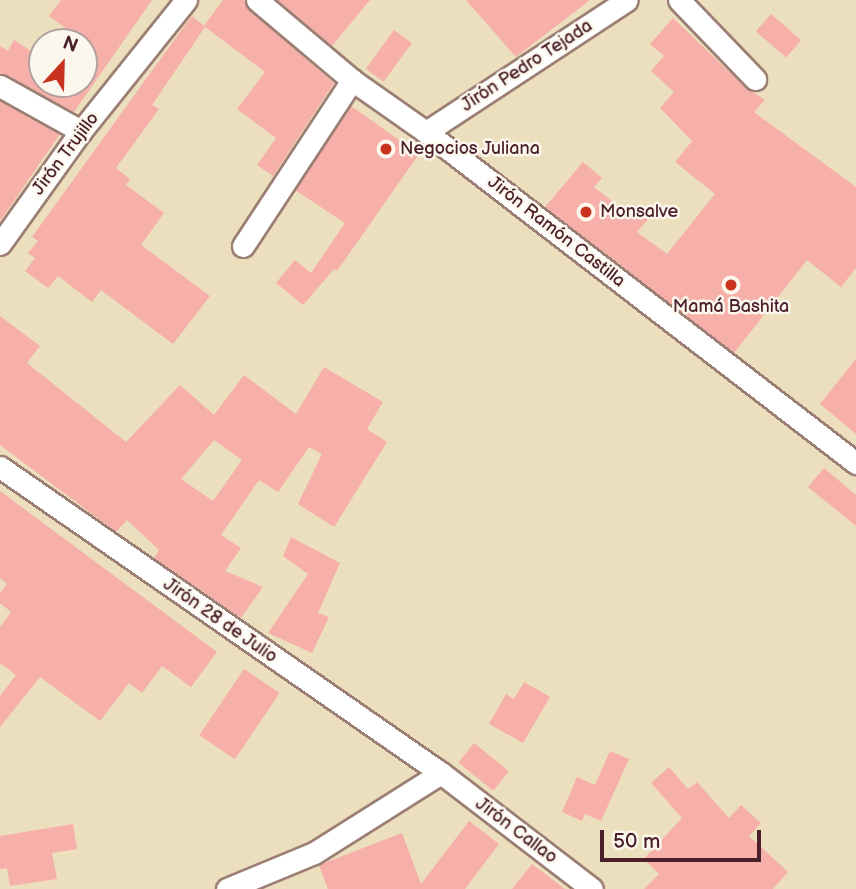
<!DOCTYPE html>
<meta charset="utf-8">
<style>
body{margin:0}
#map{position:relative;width:856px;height:889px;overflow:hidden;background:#ecdfbd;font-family:"Balsamiq Sans",sans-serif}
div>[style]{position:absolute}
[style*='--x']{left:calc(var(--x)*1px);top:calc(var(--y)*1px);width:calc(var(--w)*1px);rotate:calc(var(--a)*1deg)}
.building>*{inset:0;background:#f7afa9;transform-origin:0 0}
.roads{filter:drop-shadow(2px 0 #9b7f74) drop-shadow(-2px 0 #9b7f74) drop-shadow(0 2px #9b7f74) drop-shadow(0 -2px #9b7f74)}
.minor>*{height:21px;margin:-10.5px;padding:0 10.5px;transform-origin:10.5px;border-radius:10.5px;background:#fff}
.dots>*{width:19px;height:19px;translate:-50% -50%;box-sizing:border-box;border:4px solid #fbf7ec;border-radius:50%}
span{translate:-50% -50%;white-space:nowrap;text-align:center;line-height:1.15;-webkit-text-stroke:5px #fbf7ec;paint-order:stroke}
.street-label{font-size:18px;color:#4a1f2b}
.poi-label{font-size:18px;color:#4a1f2b}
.left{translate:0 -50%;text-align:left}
.north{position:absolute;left:28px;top:28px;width:70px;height:70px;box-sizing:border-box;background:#fbf7ec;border:2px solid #b4a19f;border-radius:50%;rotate:22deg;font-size:19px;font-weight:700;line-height:28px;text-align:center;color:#4a1f2b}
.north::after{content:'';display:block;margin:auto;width:24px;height:32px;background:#c8321e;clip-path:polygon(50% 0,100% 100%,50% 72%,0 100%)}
.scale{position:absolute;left:600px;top:830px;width:161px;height:32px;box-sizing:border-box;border:4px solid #4a1f2b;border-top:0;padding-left:9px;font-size:21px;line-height:24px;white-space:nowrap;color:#4a1f2b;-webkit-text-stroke:5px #fbf7ec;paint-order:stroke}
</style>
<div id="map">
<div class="building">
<div style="clip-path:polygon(61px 0,152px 0,74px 112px,0 73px,0 46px,8px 51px,14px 40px,42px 58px,42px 84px,84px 84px,84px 42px,49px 16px)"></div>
<div style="clip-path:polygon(223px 0,244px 0,249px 10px,334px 83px,273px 176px,257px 165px,276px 138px,237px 109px,265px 72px,205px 27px,152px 105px,159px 109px,116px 168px,130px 179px,126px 185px,164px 213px,141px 245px,210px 296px,173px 344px,101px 290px,92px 302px,58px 276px,48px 288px,25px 271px,35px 258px,28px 253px,38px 241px,32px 237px,177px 36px,192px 16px,204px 26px)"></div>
<div style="clip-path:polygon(277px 0,370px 0,332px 46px)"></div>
<div style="clip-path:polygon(466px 0,590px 0,516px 57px)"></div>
<div style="left:771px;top:14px;width:40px;height:23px;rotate:41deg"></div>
<div style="clip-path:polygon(673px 18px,746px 88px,765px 100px,754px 112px,856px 187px,856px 268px,841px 287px,807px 260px,734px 353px,545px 207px,583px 162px,602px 178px,594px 187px,627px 213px,634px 204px,650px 217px,637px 232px,667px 254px,715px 194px,675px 162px,692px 141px,660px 108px,674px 92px,651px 71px,664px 56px,650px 44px)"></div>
<div style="left:394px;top:30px;width:22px;height:48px;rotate:36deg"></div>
<div style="clip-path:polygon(0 101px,60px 134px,0 221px)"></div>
<div style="clip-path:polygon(351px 106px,419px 154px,337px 271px,334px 269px,303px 305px,276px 283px,295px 260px,311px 273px,345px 223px,295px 190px)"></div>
<div style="clip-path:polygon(evenodd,0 316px,40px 346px,27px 363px,126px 442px,180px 385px,214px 415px,244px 375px,296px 414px,324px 367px,383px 402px,367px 429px,387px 442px,334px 527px,298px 504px,322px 454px,309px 447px,278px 492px,259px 480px,221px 535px,241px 548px,225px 571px,263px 587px,241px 618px,154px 558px,159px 550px,127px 520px,116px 532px,0 445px,0 316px,214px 440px,242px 460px,213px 501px,181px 479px,214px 440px)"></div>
<div style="clip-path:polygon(856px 359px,856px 434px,820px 404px)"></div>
<div style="clip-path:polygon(824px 468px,856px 495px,856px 526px,808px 487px)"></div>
<div style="clip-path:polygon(0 491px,217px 652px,191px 687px,162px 666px,142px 693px,129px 683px,100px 721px,40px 677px,0 727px,0 696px,16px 675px,0 663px,0 627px,11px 612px,0 603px,0 593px,7px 584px,0 578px)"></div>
<div style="clip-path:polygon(291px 537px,340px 563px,318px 613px,329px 617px,312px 653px,268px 633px,308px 574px,283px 556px)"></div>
<div style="left:244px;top:669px;width:43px;height:80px;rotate:34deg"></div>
<div style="clip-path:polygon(524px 682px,550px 697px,523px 743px,489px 724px,506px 694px,514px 699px)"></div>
<div style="left:474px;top:743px;width:45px;height:25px;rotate:39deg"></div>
<div style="clip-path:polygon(610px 751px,629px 759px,601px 821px,585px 814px,582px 821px,562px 812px,577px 777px,595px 785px)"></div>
<div style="clip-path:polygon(669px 767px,688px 789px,697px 782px,729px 818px,741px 805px,761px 823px,749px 836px,788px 872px,773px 889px,644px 889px,659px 874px,644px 859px,682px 818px,651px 783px)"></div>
<div style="clip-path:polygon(469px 821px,499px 844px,465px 889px,328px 889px,319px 865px,402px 833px,421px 884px)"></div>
<div style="clip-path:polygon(73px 824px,77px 849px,52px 853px,57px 879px,10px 886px,7px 868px,0 869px,0 836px)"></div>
<div style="clip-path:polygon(532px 864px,565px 889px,512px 889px)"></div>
</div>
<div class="roads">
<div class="minor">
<div style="--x:257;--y:0;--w:124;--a:40.1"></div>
<div style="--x:352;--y:80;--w:90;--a:35.1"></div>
<div style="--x:426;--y:132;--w:543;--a:37.59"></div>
<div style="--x:679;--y:0;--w:110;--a:46.1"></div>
<div style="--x:0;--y:86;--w:93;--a:29.1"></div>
<div style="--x:426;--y:132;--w:240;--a:-33.3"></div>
<div style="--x:0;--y:244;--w:139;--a:-54.4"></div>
<div style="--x:81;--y:131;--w:168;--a:-51.3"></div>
<div style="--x:243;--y:246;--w:199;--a:-56.7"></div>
<div style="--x:0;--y:467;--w:537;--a:34.76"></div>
<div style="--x:441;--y:773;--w:190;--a:37.5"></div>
<div style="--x:227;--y:889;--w:94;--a:-22.5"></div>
<div style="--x:314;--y:853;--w:150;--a:-32.2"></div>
</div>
</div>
<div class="dots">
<div style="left:386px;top:149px;background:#c8321e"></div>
<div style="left:586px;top:212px;background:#c8321e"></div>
<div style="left:731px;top:285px;background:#c8321e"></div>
</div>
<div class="street-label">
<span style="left:527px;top:66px;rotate:-33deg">Jirón Pedro Tejada</span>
<span style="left:66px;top:154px;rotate:-53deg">Jirón Trujillo</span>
<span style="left:556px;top:232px;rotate:38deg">Jirón Ramón Castilla</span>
<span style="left:220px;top:621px;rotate:35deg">Jirón 28 de Julio</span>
<span style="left:516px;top:831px;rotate:37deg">Jirón Callao</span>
</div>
<div class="poi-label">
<span class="left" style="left:400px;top:149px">Negocios Juliana</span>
<span class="left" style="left:600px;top:212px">Monsalve</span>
<span style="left:731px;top:307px">Mamá Bashita</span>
</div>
<div class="north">N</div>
<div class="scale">50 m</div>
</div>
